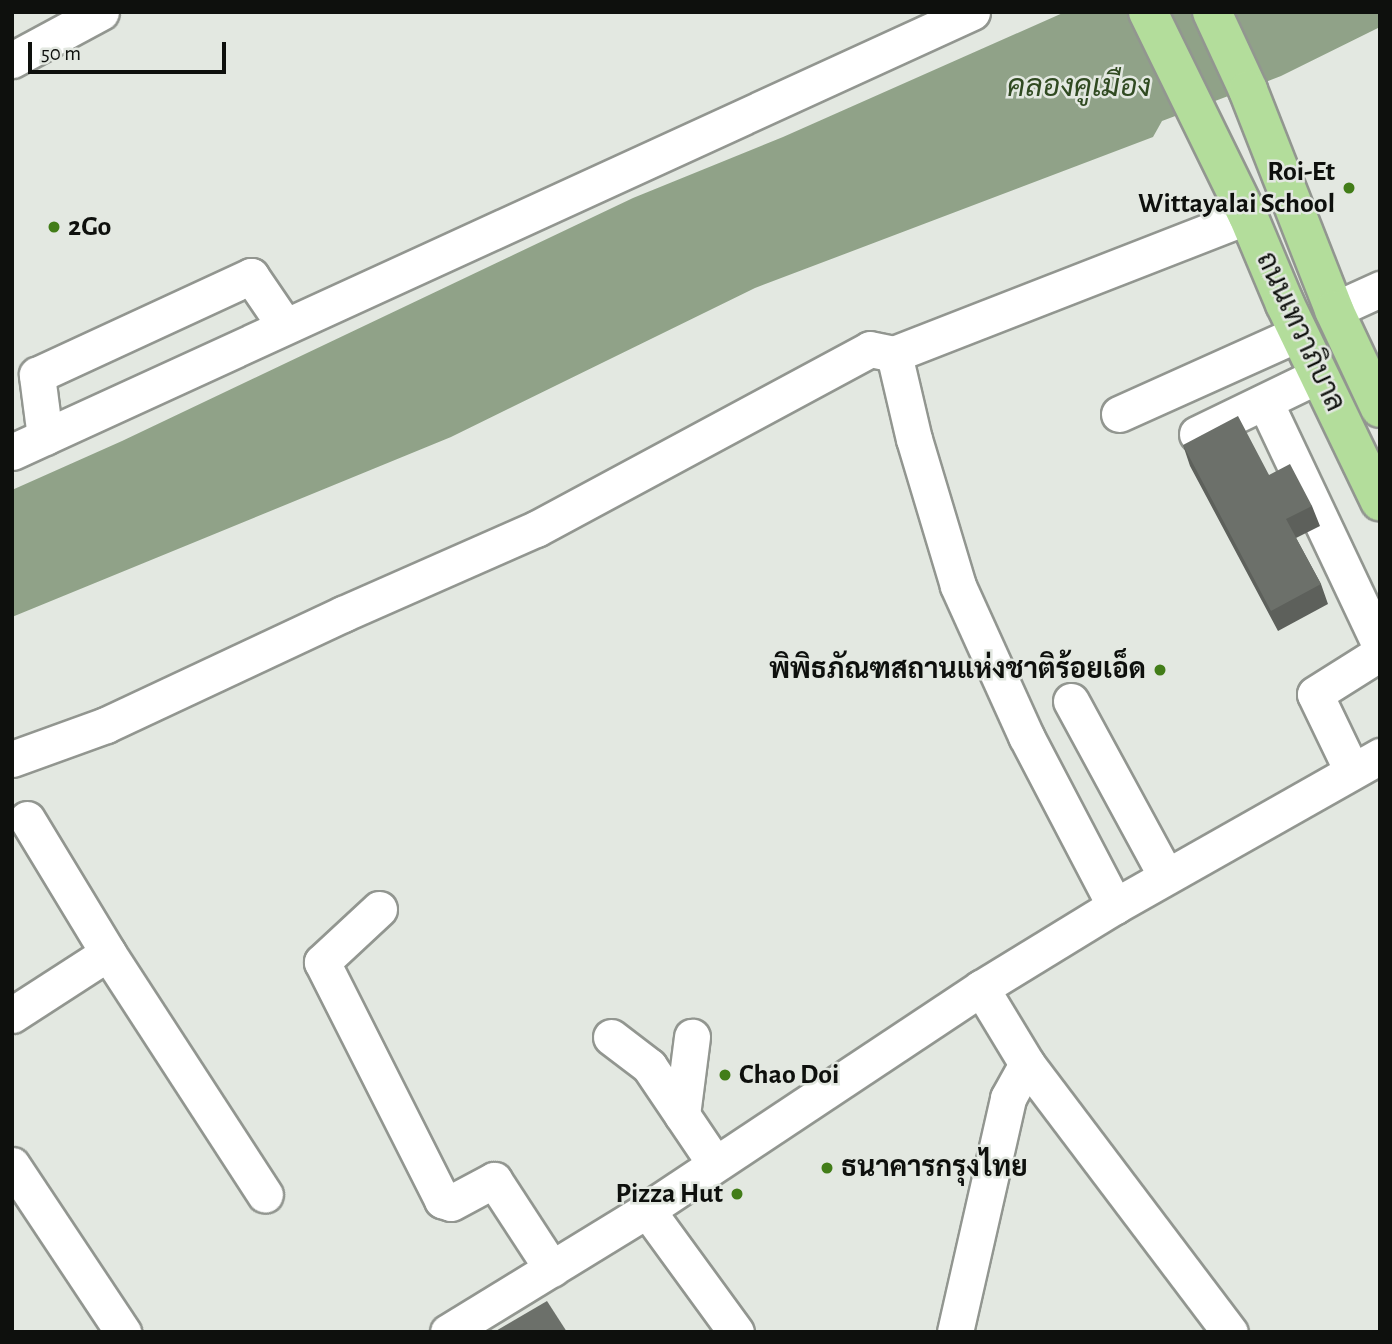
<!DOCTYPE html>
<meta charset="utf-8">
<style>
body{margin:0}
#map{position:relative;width:1392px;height:1344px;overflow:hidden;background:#e3e8e1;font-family:"Alegreya Sans",Sarabun,sans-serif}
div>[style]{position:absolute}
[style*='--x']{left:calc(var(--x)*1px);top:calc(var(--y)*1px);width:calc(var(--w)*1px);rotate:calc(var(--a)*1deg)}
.water>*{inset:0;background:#90a288}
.roads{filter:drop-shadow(2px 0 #929690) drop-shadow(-2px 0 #929690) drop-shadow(0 2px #929690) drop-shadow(0 -2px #929690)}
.minor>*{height:35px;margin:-17.5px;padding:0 17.5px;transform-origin:17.5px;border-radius:17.5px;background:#fff}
.major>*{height:38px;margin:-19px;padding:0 19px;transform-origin:19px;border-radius:19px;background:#b3dd9b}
.wall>*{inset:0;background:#5d605b}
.building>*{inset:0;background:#6c706a}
.dots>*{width:19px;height:19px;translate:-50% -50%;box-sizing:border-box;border:4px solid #e3e8e1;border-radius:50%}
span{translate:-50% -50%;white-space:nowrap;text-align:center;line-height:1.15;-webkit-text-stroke:5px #e3e8e1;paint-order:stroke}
.poi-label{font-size:28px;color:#0e100d;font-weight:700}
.right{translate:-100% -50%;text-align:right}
.left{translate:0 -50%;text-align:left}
.street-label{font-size:28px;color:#0e100d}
.water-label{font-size:30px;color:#304a21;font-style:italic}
.frame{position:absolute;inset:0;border:14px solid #0e100d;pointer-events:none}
.scale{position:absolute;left:28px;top:42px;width:198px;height:32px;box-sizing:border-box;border:4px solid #0e100d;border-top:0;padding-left:9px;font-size:21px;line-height:24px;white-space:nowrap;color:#0e100d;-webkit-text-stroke:5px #e3e8e1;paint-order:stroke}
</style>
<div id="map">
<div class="water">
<div style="clip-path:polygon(1065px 12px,1380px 12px,1380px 27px,1281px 76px,1162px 121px,1153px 137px,755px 288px,451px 437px,12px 617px,12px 490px,122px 441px,633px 198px,783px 137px)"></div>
</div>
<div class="roads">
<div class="minor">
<div style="--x:12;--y:60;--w:101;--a:-28.3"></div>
<div style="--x:1334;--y:310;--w:51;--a:-24.5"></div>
<div style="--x:894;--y:354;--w:87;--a:76.8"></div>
<div style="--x:914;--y:439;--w:153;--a:73.3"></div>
<div style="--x:958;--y:586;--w:165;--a:65.6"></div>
<div style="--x:1026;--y:736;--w:192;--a:62.4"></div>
<div style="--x:1265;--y:402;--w:269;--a:64.7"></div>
<div style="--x:1119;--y:414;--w:197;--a:-24.2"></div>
<div style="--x:1197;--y:434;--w:136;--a:-25.8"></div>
<div style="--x:45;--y:437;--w:63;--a:-97.4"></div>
<div style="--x:37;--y:375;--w:236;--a:-24.8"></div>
<div style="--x:251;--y:276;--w:60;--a:55.8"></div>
<div style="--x:12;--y:452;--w:1056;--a:-24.62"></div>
<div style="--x:1071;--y:701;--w:199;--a:61.5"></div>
<div style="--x:12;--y:759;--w:100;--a:-19.9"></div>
<div style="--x:106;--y:725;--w:262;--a:-25.1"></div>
<div style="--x:343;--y:614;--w:211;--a:-23.8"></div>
<div style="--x:536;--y:529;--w:379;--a:-28.3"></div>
<div style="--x:870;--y:349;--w:25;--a:12"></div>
<div style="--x:894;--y:354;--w:380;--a:-21.3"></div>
<div style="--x:1352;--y:771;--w:85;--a:-115.7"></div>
<div style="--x:1315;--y:694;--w:77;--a:-32.2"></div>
<div style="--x:27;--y:819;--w:157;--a:58.8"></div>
<div style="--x:108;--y:953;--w:288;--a:57"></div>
<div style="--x:379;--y:909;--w:78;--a:137.1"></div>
<div style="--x:322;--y:962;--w:267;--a:63.2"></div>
<div style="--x:442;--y:1200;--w:9;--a:18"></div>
<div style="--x:451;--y:1203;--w:49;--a:-28.1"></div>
<div style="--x:494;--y:1180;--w:106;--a:56.9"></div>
<div style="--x:981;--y:988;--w:89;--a:58.8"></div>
<div style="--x:1027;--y:1064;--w:336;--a:52.9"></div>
<div style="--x:12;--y:1015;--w:114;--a:-32.9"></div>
<div style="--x:611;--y:1037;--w:48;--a:37.3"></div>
<div style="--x:649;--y:1066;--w:118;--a:56"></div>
<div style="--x:682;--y:1115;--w:79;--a:-82.7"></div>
<div style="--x:12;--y:1165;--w:201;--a:56.4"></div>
<div style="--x:647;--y:1210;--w:151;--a:53.9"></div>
<div style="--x:448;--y:1332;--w:233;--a:-31.5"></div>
<div style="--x:647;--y:1210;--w:401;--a:-33.6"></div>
<div style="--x:981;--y:988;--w:157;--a:-31.5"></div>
<div style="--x:1115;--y:906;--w:305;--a:-29.5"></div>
<div style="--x:955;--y:1332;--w:240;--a:-77.2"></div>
<div style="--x:1008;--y:1098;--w:39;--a:-61"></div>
</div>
<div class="major">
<div style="--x:1148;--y:12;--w:227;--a:63.9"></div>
<div style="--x:1248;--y:216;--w:95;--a:67.2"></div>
<div style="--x:1285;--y:304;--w:219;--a:64.3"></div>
<div style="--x:1212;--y:12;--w:86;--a:65.2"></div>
<div style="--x:1248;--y:90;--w:236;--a:68.6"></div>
<div style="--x:1334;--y:310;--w:108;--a:64.9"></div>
</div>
</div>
<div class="wall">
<div style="clip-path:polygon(1183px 445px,1269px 475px,1312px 506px,1320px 526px,1296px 538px,1321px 584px,1328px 604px,1278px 631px,1190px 466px)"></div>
</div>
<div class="building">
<div style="clip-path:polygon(1238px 416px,1269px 475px,1290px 464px,1312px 506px,1286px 519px,1321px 584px,1271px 611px,1183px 445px)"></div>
<div style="clip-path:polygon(547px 1301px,567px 1332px,494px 1332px)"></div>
</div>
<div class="dots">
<div style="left:1349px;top:188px;background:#427d18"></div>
<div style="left:54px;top:227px;background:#427d18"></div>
<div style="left:1160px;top:670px;background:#427d18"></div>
<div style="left:725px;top:1075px;background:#427d18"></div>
<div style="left:827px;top:1168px;background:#427d18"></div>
<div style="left:737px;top:1194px;background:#427d18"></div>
</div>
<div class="poi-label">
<span class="right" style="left:1335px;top:188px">Roi-Et<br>Wittayalai School</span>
<span class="left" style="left:68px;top:227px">2Go</span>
<span class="right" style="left:1146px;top:670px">พิพิธภัณฑสถานแห่งชาติร้อยเอ็ด</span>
<span class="left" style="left:739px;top:1075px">Chao Doi</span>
<span class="left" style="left:841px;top:1168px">ธนาคารกรุงไทย</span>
<span class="right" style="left:723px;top:1194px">Pizza Hut</span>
</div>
<div class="street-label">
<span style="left:1300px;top:332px;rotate:65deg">ถนนเทวาภิบาล</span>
</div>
<div class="water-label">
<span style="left:1079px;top:87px">คลองคูเมือง</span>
</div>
<div class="frame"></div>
<div class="scale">50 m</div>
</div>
